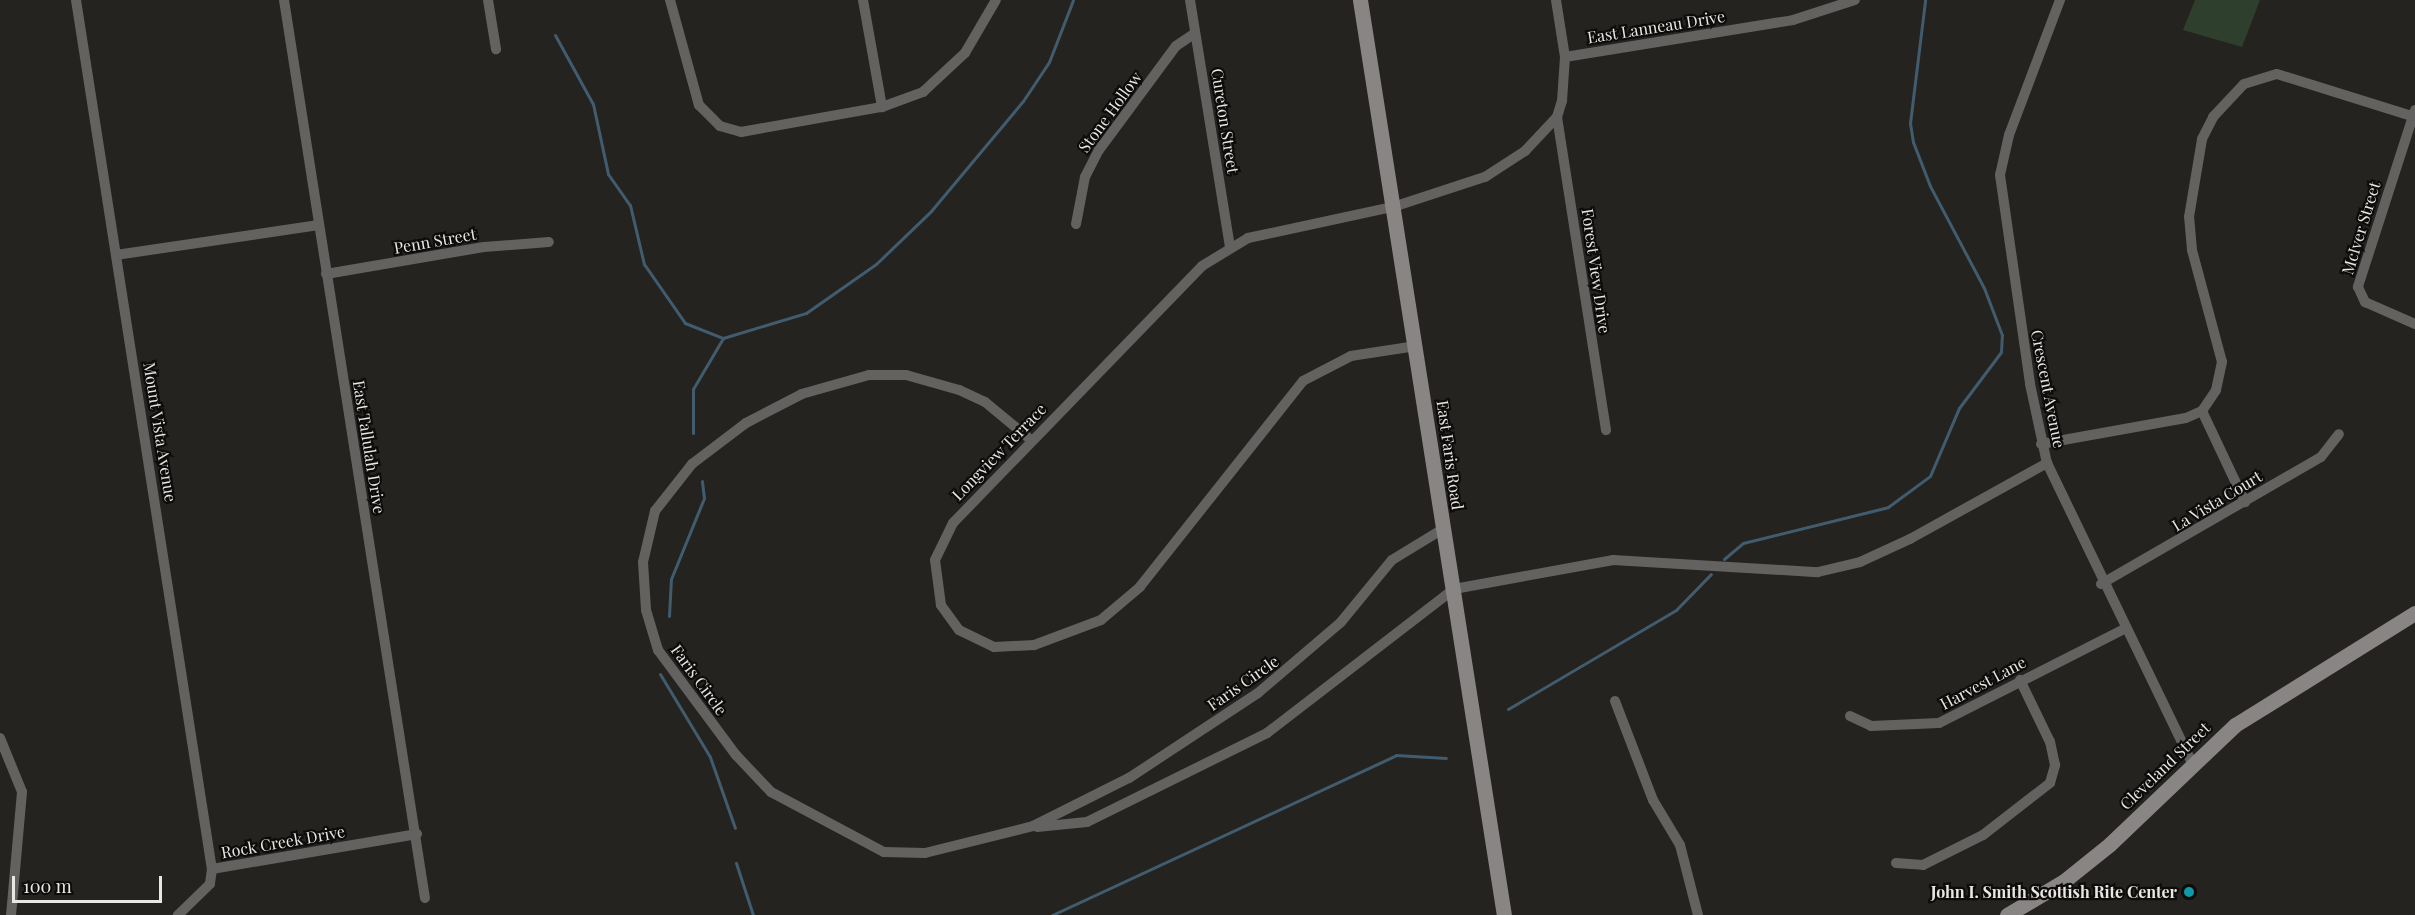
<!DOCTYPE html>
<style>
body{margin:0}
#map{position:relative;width:2415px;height:915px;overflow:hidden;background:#24231f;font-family:"Playfair Display",serif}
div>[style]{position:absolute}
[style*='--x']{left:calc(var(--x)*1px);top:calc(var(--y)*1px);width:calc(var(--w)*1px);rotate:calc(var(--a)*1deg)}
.green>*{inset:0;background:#2e3f2e}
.stream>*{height:3px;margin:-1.5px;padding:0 1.5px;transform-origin:1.5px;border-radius:1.5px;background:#415c6f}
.street>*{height:10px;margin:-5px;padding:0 5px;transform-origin:5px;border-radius:5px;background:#646161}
.secondary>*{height:15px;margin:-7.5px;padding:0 7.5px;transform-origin:7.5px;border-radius:7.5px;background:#898585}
.dots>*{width:16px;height:16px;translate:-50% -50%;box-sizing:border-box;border:3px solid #0d0c0b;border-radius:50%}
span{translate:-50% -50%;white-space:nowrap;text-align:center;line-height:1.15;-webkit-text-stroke:4.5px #0d0c0b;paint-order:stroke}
.street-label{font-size:16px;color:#e8e7e5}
.poi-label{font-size:16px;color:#e8e7e5;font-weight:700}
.right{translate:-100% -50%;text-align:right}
.scale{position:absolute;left:12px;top:876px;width:150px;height:27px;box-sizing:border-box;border:3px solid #e8e7e5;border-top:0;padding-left:8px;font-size:18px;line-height:21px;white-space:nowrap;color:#e8e7e5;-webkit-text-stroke:4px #0d0c0b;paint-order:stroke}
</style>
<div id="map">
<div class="green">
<div style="clip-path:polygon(2195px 0,2260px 0,2242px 47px,2183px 30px)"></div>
</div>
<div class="stream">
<div style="--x:555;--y:35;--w:79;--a:61.2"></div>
<div style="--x:593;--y:104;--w:72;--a:77.9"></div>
<div style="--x:608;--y:174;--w:38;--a:55"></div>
<div style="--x:630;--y:205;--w:61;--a:76.7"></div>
<div style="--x:644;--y:264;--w:72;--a:55.2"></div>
<div style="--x:685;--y:323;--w:41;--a:21.5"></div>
<div style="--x:693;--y:433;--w:44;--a:-90"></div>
<div style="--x:693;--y:389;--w:59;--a:-59.5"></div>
<div style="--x:723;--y:338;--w:87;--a:-16.8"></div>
<div style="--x:806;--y:313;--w:85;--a:-35"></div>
<div style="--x:876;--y:264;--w:76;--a:-43.9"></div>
<div style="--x:931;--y:211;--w:143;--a:-50.1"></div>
<div style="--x:1023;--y:101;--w:47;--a:-56.3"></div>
<div style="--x:1049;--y:62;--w:66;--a:-68.8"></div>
<div style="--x:1724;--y:559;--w:25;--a:-40"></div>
<div style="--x:1743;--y:543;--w:149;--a:-13.9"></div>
<div style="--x:1888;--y:507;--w:52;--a:-36.4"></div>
<div style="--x:1930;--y:476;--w:74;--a:-66.9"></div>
<div style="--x:1959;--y:408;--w:70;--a:-53.1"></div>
<div style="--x:2001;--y:352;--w:17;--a:-87"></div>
<div style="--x:2002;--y:335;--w:50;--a:-111"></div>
<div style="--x:1984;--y:288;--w:115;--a:-117.9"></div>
<div style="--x:1930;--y:186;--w:47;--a:-111.1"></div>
<div style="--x:1913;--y:142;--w:19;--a:-99"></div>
<div style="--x:1910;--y:123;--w:124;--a:-83"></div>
<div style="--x:669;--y:616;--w:37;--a:-87"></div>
<div style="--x:671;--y:579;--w:87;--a:-67.8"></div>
<div style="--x:704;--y:498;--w:17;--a:-97"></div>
<div style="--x:660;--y:674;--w:97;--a:58.9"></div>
<div style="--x:710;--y:757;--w:75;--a:70.6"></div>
<div style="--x:1508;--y:709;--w:195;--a:-30.5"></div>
<div style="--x:1676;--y:610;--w:50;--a:-45.8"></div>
<div style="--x:736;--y:863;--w:55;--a:71.9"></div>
<div style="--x:1052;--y:915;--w:379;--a:-24.9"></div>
<div style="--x:1396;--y:755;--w:50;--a:3.4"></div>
</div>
<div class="street">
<div style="--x:76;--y:0;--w:880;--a:81.11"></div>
<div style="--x:212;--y:869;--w:15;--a:98"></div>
<div style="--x:210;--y:884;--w:45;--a:135.9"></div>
<div style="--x:284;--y:0;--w:909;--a:81.08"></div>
<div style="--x:488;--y:0;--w:50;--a:80.7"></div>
<div style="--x:670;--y:0;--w:109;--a:74.6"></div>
<div style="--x:699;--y:105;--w:30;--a:45"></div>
<div style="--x:720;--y:126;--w:22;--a:16"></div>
<div style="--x:741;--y:132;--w:143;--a:-10.1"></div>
<div style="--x:882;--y:107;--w:44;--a:-20.1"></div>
<div style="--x:923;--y:92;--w:57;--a:-42.9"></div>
<div style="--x:965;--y:53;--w:61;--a:-59.7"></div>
<div style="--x:863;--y:0;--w:109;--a:79.9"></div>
<div style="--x:1190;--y:0;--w:249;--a:80.8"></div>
<div style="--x:2060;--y:0;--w:144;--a:110.7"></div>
<div style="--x:2009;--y:135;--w:41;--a:102.7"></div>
<div style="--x:2000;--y:175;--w:211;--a:81.8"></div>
<div style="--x:2030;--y:384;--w:81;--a:77.9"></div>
<div style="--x:2047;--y:463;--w:331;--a:64.2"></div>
<div style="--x:1565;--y:57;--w:231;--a:-9.2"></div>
<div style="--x:1793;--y:20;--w:65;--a:-17.9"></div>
<div style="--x:2415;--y:110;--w:186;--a:107.9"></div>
<div style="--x:2358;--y:287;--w:17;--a:65"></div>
<div style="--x:2365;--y:302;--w:55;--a:23.7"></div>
<div style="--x:1557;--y:117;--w:317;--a:81.1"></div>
<div style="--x:1076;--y:224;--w:48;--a:-79.2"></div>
<div style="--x:1085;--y:177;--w:30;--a:-63"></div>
<div style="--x:1099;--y:150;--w:129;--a:-53.5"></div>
<div style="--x:1176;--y:46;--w:23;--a:-34"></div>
<div style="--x:116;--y:255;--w:205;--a:-8.4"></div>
<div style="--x:326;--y:274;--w:160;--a:-9.7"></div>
<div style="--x:484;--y:247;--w:65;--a:-4.4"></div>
<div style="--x:1416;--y:346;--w:66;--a:171.3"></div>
<div style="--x:1351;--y:356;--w:54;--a:152.5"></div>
<div style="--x:1303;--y:381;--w:263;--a:128.4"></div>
<div style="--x:1140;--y:587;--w:51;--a:139.8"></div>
<div style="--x:1101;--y:620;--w:72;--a:159.5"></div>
<div style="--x:1034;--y:645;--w:40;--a:177.1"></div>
<div style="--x:994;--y:647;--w:39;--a:-154"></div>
<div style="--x:959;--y:630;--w:31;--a:-126"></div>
<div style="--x:941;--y:605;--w:45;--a:-97.6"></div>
<div style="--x:935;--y:560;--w:41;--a:-64.1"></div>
<div style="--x:953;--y:523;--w:358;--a:-45.9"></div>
<div style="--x:1202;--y:266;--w:54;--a:-31.3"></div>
<div style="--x:1248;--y:238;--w:148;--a:-12.1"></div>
<div style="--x:1393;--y:207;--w:97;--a:-18.1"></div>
<div style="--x:1485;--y:177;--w:48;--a:-33"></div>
<div style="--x:1525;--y:151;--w:47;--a:-46.7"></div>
<div style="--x:1557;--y:117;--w:17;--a:-73"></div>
<div style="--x:1562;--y:101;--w:44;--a:-86.1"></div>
<div style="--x:1565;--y:57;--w:58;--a:-99"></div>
<div style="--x:2202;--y:411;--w:101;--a:64.7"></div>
<div style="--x:1031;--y:440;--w:60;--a:-140.4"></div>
<div style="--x:985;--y:402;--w:29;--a:-155"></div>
<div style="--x:959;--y:390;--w:55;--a:-164.2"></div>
<div style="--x:906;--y:375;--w:37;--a:180"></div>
<div style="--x:869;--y:375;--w:70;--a:164.2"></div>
<div style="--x:802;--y:394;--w:63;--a:152.6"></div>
<div style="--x:746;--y:423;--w:68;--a:142.8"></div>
<div style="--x:692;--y:464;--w:60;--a:128.2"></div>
<div style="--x:655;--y:511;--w:52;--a:103.2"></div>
<div style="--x:643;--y:562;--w:48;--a:86.4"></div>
<div style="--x:646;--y:610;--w:42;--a:73.3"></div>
<div style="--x:658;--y:650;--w:131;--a:53.4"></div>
<div style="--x:736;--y:755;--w:51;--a:46.6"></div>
<div style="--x:771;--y:792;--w:128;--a:28"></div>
<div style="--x:884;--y:852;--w:41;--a:1.4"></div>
<div style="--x:925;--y:853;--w:111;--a:-14"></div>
<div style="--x:1033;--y:826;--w:107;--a:-26.6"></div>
<div style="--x:1129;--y:778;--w:154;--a:-33.4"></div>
<div style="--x:1258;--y:693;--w:109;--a:-40.5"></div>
<div style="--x:1341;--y:622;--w:80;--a:-50.6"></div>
<div style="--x:1392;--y:560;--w:60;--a:-31.3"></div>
<div style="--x:2041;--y:444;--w:147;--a:-10.2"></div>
<div style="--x:2186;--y:418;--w:17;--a:-24"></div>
<div style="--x:2202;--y:411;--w:25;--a:-56"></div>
<div style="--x:2216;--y:390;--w:29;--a:-78"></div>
<div style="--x:2222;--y:362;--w:116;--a:-105"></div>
<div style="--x:2192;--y:250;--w:33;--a:-95"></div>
<div style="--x:2189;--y:217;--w:79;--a:-80.5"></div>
<div style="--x:2202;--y:139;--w:25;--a:-63"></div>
<div style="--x:2213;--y:117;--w:45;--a:-46.8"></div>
<div style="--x:2244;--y:84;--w:34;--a:-17"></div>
<div style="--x:2277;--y:74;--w:145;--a:17.3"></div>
<div style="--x:2101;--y:584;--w:254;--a:-30"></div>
<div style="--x:2321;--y:457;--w:29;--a:-52"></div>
<div style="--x:1615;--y:701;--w:106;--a:69"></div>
<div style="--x:1653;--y:800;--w:52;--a:59"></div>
<div style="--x:1680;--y:845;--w:72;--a:75.6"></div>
<div style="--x:1850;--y:716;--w:23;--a:25"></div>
<div style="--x:1871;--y:726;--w:68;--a:-2.5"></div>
<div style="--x:1939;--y:723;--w:208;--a:-26.9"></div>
<div style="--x:0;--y:738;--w:58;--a:67.8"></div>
<div style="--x:22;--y:792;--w:123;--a:95.1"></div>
<div style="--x:1037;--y:827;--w:50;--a:-5.7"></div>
<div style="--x:1087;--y:822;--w:201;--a:-26.3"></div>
<div style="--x:1267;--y:733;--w:236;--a:-37.6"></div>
<div style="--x:1454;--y:589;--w:162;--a:-10.3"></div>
<div style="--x:1613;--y:560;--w:205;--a:3.4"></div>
<div style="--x:1818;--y:572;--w:43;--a:-13.4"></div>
<div style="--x:1860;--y:562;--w:55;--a:-24.7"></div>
<div style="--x:1910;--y:539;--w:157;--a:-29"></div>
<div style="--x:1896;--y:863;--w:27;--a:4"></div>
<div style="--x:1923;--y:865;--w:67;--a:-26.6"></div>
<div style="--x:1983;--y:835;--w:85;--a:-37.8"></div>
<div style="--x:2050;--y:783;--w:19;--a:-74"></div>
<div style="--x:2055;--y:765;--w:24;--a:-102"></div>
<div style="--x:2050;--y:742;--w:69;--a:-115.8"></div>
<div style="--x:212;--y:869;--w:208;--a:-9.7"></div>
</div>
<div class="secondary">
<div style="--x:1360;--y:0;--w:926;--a:81.06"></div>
<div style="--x:2007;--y:915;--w:66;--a:-30.8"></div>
<div style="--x:2064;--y:881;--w:59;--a:-38.8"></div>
<div style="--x:2110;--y:844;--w:173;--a:-43.6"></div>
<div style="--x:2235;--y:725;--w:212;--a:-31.9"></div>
</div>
<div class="dots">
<div style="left:2189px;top:892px;background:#0f9aa8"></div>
</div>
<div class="street-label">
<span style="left:1656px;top:27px;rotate:-9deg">East Lanneau Drive</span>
<span style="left:1110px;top:112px;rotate:-54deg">Stone Hollow</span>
<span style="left:1225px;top:121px;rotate:81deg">Cureton Street</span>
<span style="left:2361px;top:228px;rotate:-73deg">McIver Street</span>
<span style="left:435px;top:241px;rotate:-10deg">Penn Street</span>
<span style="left:1596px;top:271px;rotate:82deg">Forest View Drive</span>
<span style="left:2048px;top:389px;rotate:79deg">Crescent Avenue</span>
<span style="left:160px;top:432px;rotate:81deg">Mount Vista Avenue</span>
<span style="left:369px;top:447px;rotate:81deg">East Tallulah Drive</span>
<span style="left:999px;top:452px;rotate:-46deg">Longview Terrace</span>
<span style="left:1450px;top:455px;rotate:82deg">East Faris Road</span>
<span style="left:2217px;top:501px;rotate:-31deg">La Vista Court</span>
<span style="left:699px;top:680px;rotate:54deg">Faris Circle</span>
<span style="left:1243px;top:683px;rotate:-35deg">Faris Circle</span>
<span style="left:1983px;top:683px;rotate:-28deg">Harvest Lane</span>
<span style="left:2165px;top:766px;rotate:-44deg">Cleveland Street</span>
<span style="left:283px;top:842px;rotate:-10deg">Rock Creek Drive</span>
</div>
<div class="poi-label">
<span class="right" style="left:2177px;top:892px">John I. Smith Scottish Rite Center</span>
</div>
<div class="scale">100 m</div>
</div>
